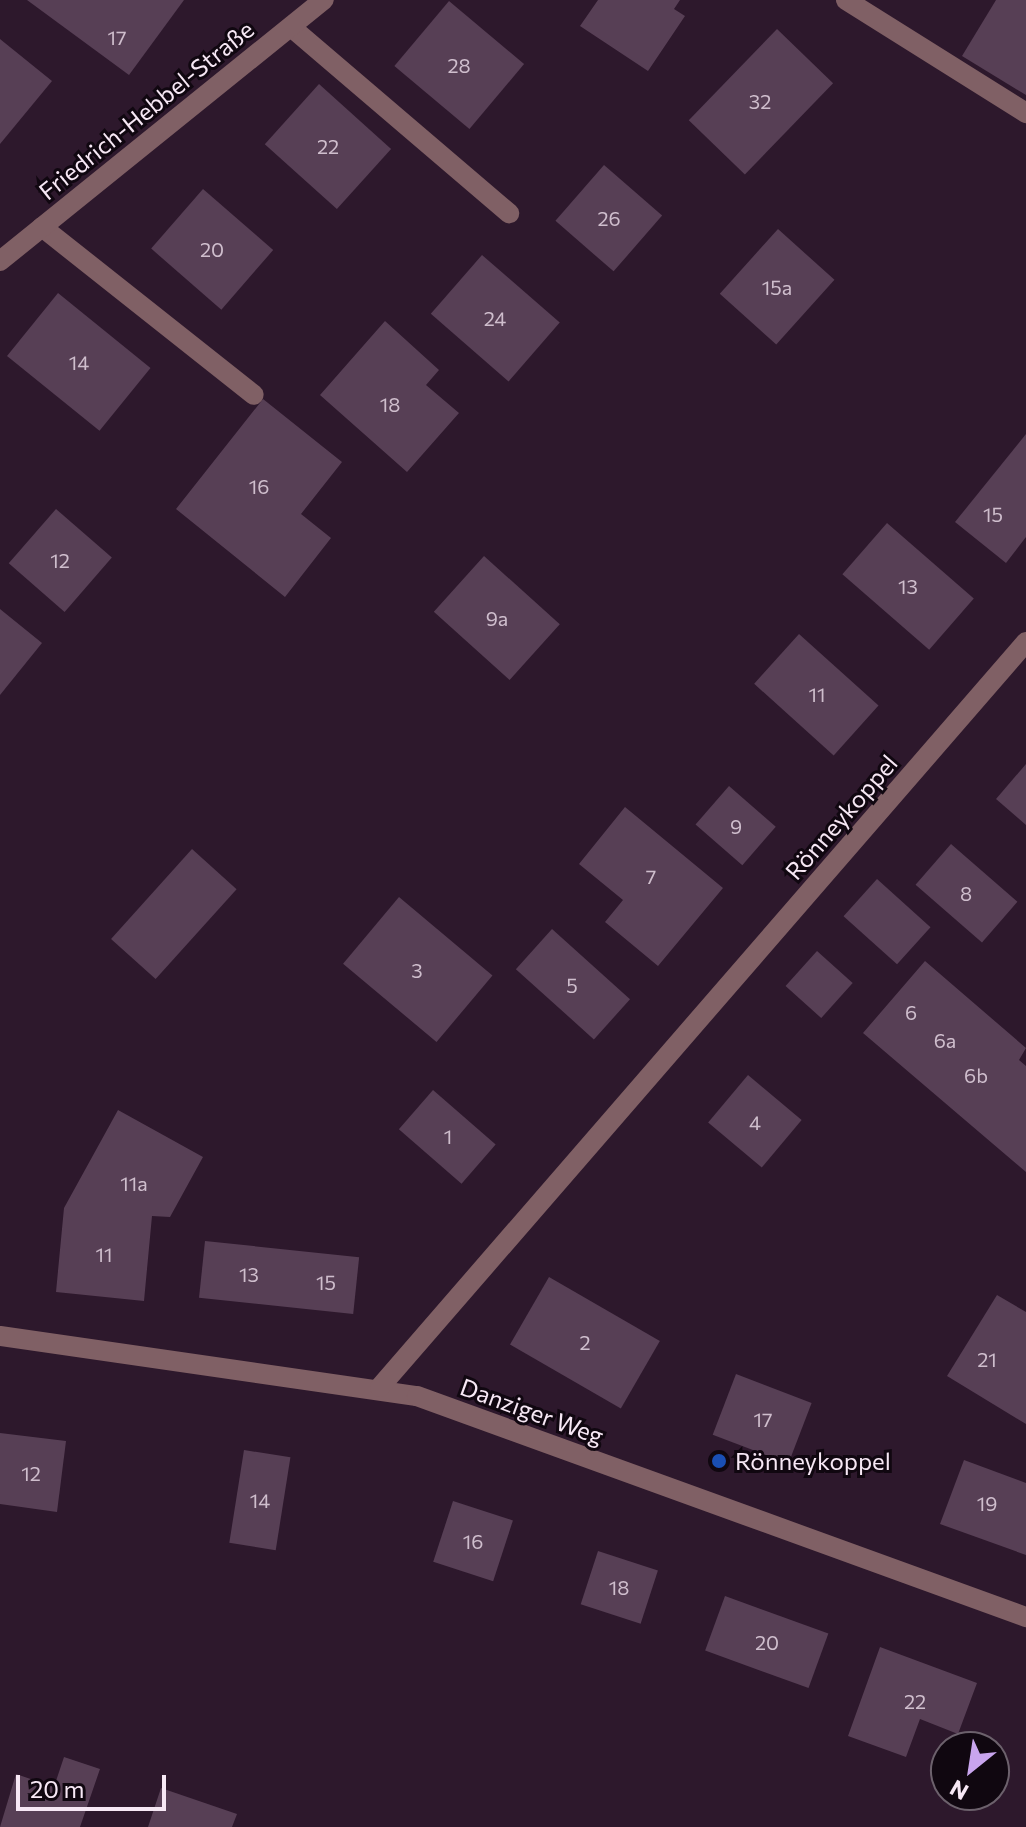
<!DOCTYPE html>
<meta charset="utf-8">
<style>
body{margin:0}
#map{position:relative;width:1026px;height:1827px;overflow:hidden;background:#2d182c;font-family:Commissioner,sans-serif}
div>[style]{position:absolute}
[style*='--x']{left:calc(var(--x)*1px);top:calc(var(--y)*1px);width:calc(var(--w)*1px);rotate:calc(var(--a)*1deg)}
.building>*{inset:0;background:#573f55;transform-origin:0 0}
.minor>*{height:20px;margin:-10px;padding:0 10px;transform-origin:10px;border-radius:10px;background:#806065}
.dots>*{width:22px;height:22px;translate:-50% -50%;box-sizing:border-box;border:4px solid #100710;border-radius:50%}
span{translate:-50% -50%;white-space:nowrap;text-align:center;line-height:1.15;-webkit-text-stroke:6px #100710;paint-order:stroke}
.number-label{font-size:20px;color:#cfbecd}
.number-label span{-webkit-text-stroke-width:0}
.street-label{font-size:24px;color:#f7e8f5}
.poi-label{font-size:24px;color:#f7e8f5}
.left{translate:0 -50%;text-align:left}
.north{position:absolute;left:930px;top:1731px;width:80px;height:80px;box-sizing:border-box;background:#100710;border:2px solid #6c616c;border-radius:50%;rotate:210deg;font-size:22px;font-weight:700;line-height:32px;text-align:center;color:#f7e8f5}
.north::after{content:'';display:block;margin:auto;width:28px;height:36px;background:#c9a5ee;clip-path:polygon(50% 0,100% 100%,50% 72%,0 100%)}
.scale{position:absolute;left:16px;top:1775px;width:150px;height:36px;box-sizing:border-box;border:4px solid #f7e8f5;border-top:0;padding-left:10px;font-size:24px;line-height:28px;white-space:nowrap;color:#f7e8f5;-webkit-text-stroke:6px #100710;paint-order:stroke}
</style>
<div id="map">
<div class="building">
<div style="clip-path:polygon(27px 0,184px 0,129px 75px)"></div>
<div style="clip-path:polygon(598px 0,680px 0,674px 9px,685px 16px,648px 71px,580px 26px)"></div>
<div style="clip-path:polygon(996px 0,1026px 0,1026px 95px,962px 56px)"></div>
<div style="left:449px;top:1px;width:98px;height:85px;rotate:40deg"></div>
<div style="left:777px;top:29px;width:78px;height:127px;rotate:44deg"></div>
<div style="clip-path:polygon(0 39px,52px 81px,0 144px)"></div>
<div style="left:319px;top:84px;width:97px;height:81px;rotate:42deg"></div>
<div style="left:604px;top:165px;width:77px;height:74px;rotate:41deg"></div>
<div style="left:203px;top:189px;width:93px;height:79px;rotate:41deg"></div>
<div style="left:778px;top:229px;width:76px;height:87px;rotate:42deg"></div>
<div style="left:482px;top:255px;width:103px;height:78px;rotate:41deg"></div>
<div style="left:58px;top:293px;width:119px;height:81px;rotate:39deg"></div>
<div style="clip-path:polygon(385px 321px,439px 370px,426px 385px,459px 413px,407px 472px,320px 395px)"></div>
<div style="clip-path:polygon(263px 399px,342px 462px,301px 514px,331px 538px,285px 597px,176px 509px)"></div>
<div style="clip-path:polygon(1026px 434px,1026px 537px,1006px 563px,955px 522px)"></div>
<div style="left:56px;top:509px;width:74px;height:72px;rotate:41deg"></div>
<div style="left:887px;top:523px;width:115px;height:68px;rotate:41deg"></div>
<div style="left:484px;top:556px;width:102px;height:75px;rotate:42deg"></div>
<div style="clip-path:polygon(0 609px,42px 643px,0 695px)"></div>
<div style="left:799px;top:634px;width:107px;height:67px;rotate:42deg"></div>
<div style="clip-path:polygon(1026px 764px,1026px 825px,996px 799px)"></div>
<div style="left:729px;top:786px;width:62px;height:51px;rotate:41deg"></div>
<div style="clip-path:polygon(625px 807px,723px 888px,658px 966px,605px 922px,623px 900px,579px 864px)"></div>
<div style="left:951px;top:844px;width:88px;height:54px;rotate:41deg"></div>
<div style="left:192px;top:849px;width:60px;height:121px;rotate:42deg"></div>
<div style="left:877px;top:879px;width:72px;height:50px;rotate:42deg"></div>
<div style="left:399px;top:897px;width:122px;height:87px;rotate:40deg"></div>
<div style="left:552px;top:929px;width:105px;height:54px;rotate:42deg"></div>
<div style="left:817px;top:951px;width:48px;height:47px;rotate:42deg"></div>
<div style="clip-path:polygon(925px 961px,1026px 1048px,1019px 1060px,1026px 1066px,1026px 1172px,863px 1033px)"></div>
<div style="left:748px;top:1075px;width:70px;height:62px;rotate:40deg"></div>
<div style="left:433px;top:1090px;width:83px;height:52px;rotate:41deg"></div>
<div style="clip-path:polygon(118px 1110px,203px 1157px,170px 1217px,152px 1216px,144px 1301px,56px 1292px,64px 1208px)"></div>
<div style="left:205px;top:1241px;width:155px;height:57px;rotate:6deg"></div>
<div style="left:549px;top:1277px;width:128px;height:78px;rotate:30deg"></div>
<div style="clip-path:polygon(997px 1295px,1026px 1312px,1026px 1424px,947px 1376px)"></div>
<div style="left:736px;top:1374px;width:81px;height:65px;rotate:21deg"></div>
<div style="clip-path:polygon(0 1433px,66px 1441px,57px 1512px,0 1504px)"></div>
<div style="left:244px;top:1450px;width:47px;height:94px;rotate:9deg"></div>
<div style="clip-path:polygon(964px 1460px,1026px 1483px,1026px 1555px,940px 1524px)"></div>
<div style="left:453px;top:1501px;width:63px;height:64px;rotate:18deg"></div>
<div style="left:598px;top:1551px;width:63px;height:56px;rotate:18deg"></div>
<div style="left:725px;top:1596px;width:110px;height:58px;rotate:20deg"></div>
<div style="clip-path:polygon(880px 1647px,977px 1683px,958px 1734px,920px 1719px,906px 1757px,848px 1736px)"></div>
<div style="clip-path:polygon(64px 1757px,100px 1769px,80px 1827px,0 1827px,16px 1774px,54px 1787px)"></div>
<div style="clip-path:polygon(161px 1788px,237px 1814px,232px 1827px,148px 1827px)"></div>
</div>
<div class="minor">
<div style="--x:846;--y:0;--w:213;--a:32.1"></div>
<div style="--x:291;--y:27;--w:287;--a:40.5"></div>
<div style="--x:42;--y:227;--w:270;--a:38.4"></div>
<div style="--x:0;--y:261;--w:416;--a:-38.9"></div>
<div style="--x:0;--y:1336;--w:421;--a:8.2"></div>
<div style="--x:417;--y:1396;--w:648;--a:19.95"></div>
<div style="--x:380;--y:1387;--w:986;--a:-49.07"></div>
</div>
<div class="dots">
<div style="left:719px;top:1461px;background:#1a4fb4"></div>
</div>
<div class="number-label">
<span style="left:117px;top:37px">17</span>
<span style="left:459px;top:65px">28</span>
<span style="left:760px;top:101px">32</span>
<span style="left:328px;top:146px">22</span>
<span style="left:609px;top:218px">26</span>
<span style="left:212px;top:249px">20</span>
<span style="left:777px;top:287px">15a</span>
<span style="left:495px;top:318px">24</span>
<span style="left:79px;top:362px">14</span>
<span style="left:390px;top:404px">18</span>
<span style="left:259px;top:486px">16</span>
<span style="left:993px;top:514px">15</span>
<span style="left:60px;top:560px">12</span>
<span style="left:908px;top:586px">13</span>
<span style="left:497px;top:618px">9a</span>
<span style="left:817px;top:694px">11</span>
<span style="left:736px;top:826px">9</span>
<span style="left:651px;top:876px">7</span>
<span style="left:966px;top:893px">8</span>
<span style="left:417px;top:970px">3</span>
<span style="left:572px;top:985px">5</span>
<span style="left:911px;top:1012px">6</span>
<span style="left:945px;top:1040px">6a</span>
<span style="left:976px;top:1075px">6b</span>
<span style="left:755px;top:1122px">4</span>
<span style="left:448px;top:1136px">1</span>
<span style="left:134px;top:1183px">11a</span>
<span style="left:104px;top:1254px">11</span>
<span style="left:249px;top:1274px">13</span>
<span style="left:326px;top:1282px">15</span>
<span style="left:585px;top:1342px">2</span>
<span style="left:987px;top:1359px">21</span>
<span style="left:763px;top:1419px">17</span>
<span style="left:31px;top:1473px">12</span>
<span style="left:260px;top:1500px">14</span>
<span style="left:987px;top:1503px">19</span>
<span style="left:473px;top:1541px">16</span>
<span style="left:619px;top:1587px">18</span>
<span style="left:767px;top:1642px">20</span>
<span style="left:915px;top:1701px">22</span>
</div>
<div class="street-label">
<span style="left:146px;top:110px;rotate:-39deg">Friedrich-Hebbel-Straße</span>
<span style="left:841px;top:817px;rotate:-49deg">Rönneykoppel</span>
<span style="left:532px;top:1411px;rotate:20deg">Danziger Weg</span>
</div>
<div class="poi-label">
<span class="left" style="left:735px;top:1461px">Rönneykoppel</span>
</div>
<div class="north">N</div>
<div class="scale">20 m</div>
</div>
